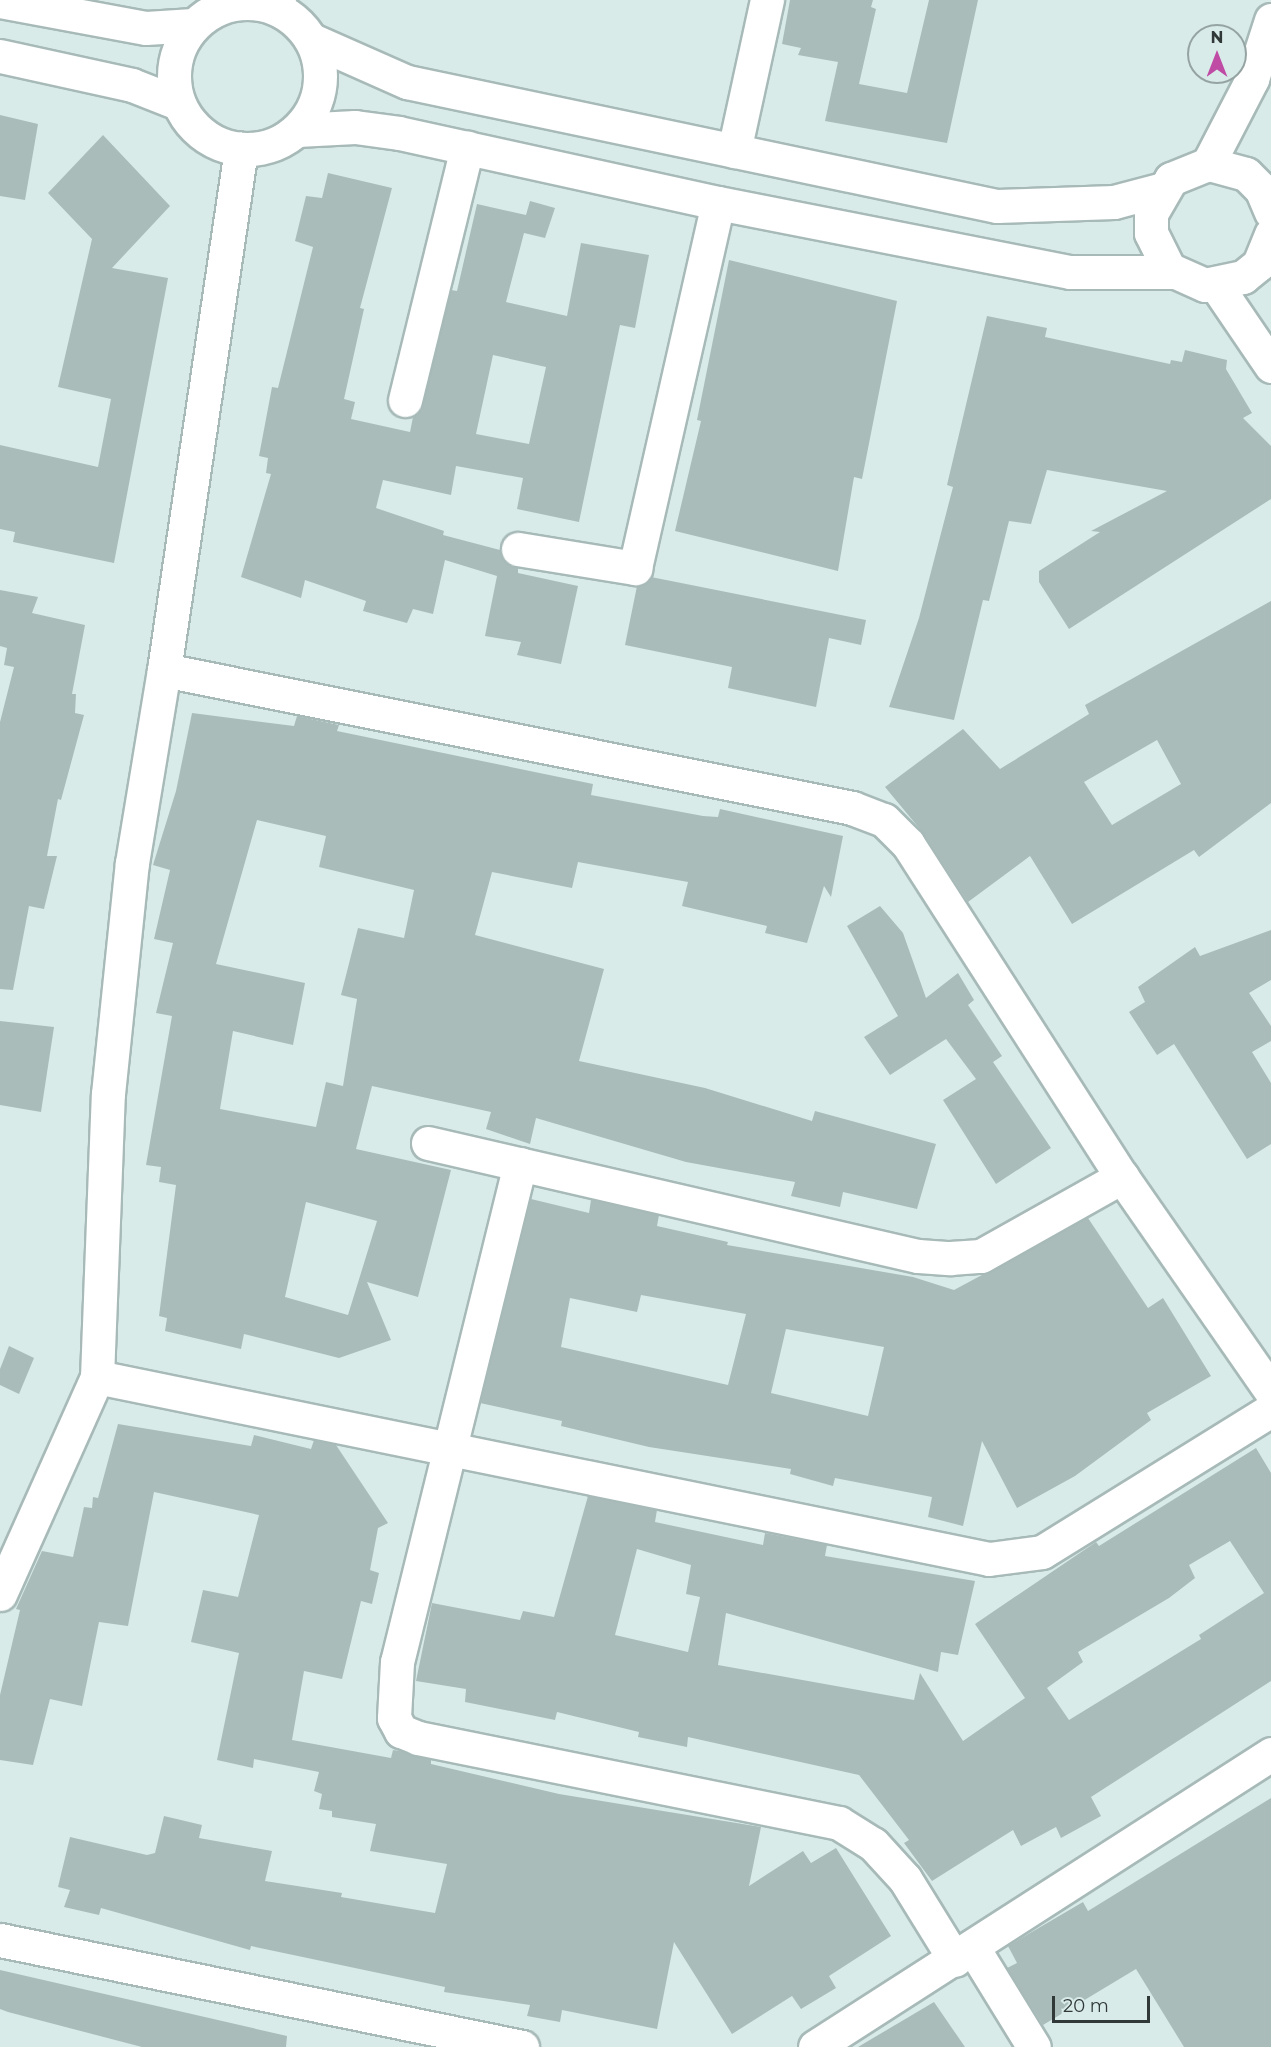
<!DOCTYPE html>
<style>
body{margin:0}
#map{position:relative;width:1271px;height:2047px;overflow:hidden;background:#d8ebe9;font-family:Montserrat,sans-serif}
div>[style]{position:absolute}
[style*='--x']{left:calc(var(--x)*1px);top:calc(var(--y)*1px);width:calc(var(--w)*1px);rotate:calc(var(--a)*1deg)}
.building>*{inset:0;background:#aabcba}
.roads{filter:drop-shadow(2px 0 #a7bab8) drop-shadow(-2px 0 #a7bab8) drop-shadow(0 2px #a7bab8) drop-shadow(0 -2px #a7bab8)}
.minor>*{height:33px;margin:-16.5px;padding:0 16.5px;transform-origin:16.5px;border-radius:16.5px;background:#fff}
.secondary>*{height:33px;margin:-16.5px;padding:0 16.5px;transform-origin:16.5px;border-radius:16.5px;background:#fff}
.secondary>.ring{margin:-16.5px;padding:0;box-sizing:content-box;background:none;border:33px solid #fff;border-radius:50%}
span{translate:-50% -50%;white-space:nowrap;text-align:center;line-height:1.15;-webkit-text-stroke:4.5px #d8ebe9;paint-order:stroke}
.north{position:absolute;left:1187px;top:24px;width:60px;height:60px;box-sizing:border-box;background:#d8ebe9;border:2px solid #95a4a2;border-radius:50%;rotate:0deg;font-size:16px;font-weight:700;line-height:24px;text-align:center;color:#313938}
.north::after{content:'';display:block;margin:auto;width:21px;height:27px;background:#bf4ba5;clip-path:polygon(50% 0,100% 100%,50% 72%,0 100%)}
.scale{position:absolute;left:1052px;top:1996px;width:98px;height:27px;box-sizing:border-box;border:3px solid #313938;border-top:0;padding-left:8px;font-size:18px;line-height:21px;white-space:nowrap;color:#313938;-webkit-text-stroke:4px #d8ebe9;paint-order:stroke}
</style>
<div id="map">
<div class="building">
<div style="clip-path:polygon(790px 0,873px 0,871px 7px,876px 9px,859px 84px,907px 93px,929px 0,978px 0,947px 143px,825px 121px,838px 62px,798px 55px,801px 48px,782px 44px)"></div>
<div style="clip-path:polygon(0 115px,38px 124px,25px 200px,0 196px)"></div>
<div style="clip-path:polygon(103px 135px,170px 206px,112px 268px,168px 278px,114px 563px,13px 542px,15px 532px,0 529px,0 445px,98px 467px,111px 399px,58px 387px,92px 239px,48px 193px)"></div>
<div style="clip-path:polygon(evenodd,328px 173px,392px 188px,360px 308px,364px 309px,344px 399px,355px 402px,351px 419px,410px 432px,413px 417px,423px 404px,451px 290px,457px 291px,477px 204px,526px 215px,530px 201px,555px 208px,545px 238px,524px 233px,506px 302px,567px 316px,581px 243px,649px 255px,635px 328px,620px 325px,579px 522px,517px 509px,523px 478px,456px 466px,451px 495px,383px 480px,376px 508px,444px 531px,443px 535px,500px 550px,506px 563px,518px 568px,518px 573px,578px 586px,561px 664px,517px 655px,521px 642px,485px 636px,497px 576px,445px 560px,433px 614px,413px 609px,407px 623px,363px 611px,366px 601px,305px 580px,301px 598px,241px 577px,271px 474px,266px 473px,268px 458px,259px 456px,272px 387px,278px 388px,313px 247px,295px 241px,306px 196px,322px 198px,328px 173px,493px 355px,546px 367px,529px 444px,476px 434px,493px 355px)"></div>
<div style="clip-path:polygon(729px 260px,897px 301px,862px 479px,854px 477px,838px 571px,675px 531px,701px 421px,697px 420px)"></div>
<div style="clip-path:polygon(987px 316px,1047px 328px,1045px 337px,1170px 364px,1171px 360px,1182px 362px,1185px 350px,1227px 360px,1226px 369px,1252px 413px,1243px 418px,1271px 446px,1271px 499px,1069px 629px,1039px 582px,1039px 571px,1100px 532px,1091px 531px,1167px 491px,1047px 470px,1031px 524px,1009px 521px,989px 601px,983px 600px,954px 720px,889px 707px,919px 618px,953px 487px,947px 485px)"></div>
<div style="clip-path:polygon(651px 577px,866px 620px,861px 645px,829px 638px,816px 707px,728px 688px,732px 667px,625px 645px,637px 586px)"></div>
<div style="clip-path:polygon(0 590px,38px 597px,32px 613px,85px 625px,72px 694px,76px 694px,75px 713px,84px 715px,61px 800px,58px 799px,47px 856px,57px 856px,44px 909px,29px 906px,13px 990px,0 989px,0 722px,14px 667px,4px 665px,7px 648px,0 646px)"></div>
<div style="clip-path:polygon(evenodd,1271px 601px,1271px 803px,1199px 857px,1194px 850px,1072px 924px,1030px 856px,968px 902px,924px 834px,885px 787px,963px 729px,1000px 769px,1089px 714px,1085px 705px,1271px 601px,1157px 740px,1181px 784px,1112px 825px,1084px 782px,1157px 740px)"></div>
<div style="clip-path:polygon(evenodd,192px 713px,294px 726px,297px 716px,339px 725px,337px 731px,593px 784px,591px 795px,703px 816px,718px 817px,720px 809px,843px 836px,831px 897px,824px 886px,807px 943px,765px 933px,767px 926px,682px 906px,688px 882px,578px 862px,572px 888px,492px 872px,475px 935px,604px 969px,579px 1061px,705px 1088px,812px 1121px,815px 1111px,936px 1144px,917px 1209px,843px 1192px,840px 1207px,791px 1196px,795px 1182px,686px 1162px,536px 1118px,530px 1144px,486px 1129px,491px 1112px,372px 1086px,356px 1149px,451px 1170px,418px 1297px,367px 1282px,391px 1340px,339px 1358px,244px 1334px,241px 1349px,165px 1331px,167px 1318px,159px 1316px,176px 1185px,159px 1182px,161px 1167px,146px 1165px,172px 1016px,156px 1013px,173px 943px,154px 939px,170px 870px,153px 865px,176px 791px,192px 713px,257px 820px,326px 836px,319px 867px,414px 890px,404px 938px,358px 928px,341px 995px,357px 999px,343px 1086px,326px 1082px,316px 1127px,220px 1109px,233px 1031px,293px 1045px,305px 983px,216px 964px,257px 820px,192px 713px,306px 1202px,377px 1221px,348px 1315px,285px 1297px,306px 1202px)"></div>
<div style="clip-path:polygon(880px 906px,903px 933px,926px 998px,958px 973px,974px 1000px,968px 1005px,1002px 1056px,993px 1062px,1051px 1148px,996px 1184px,943px 1100px,976px 1079px,946px 1039px,890px 1075px,864px 1037px,898px 1016px,847px 926px)"></div>
<div style="clip-path:polygon(1271px 930px,1271px 980px,1249px 993px,1271px 1026px,1271px 1041px,1252px 1052px,1271px 1083px,1271px 1144px,1247px 1159px,1174px 1044px,1157px 1055px,1129px 1012px,1145px 1002px,1138px 987px,1195px 947px,1200px 956px)"></div>
<div style="clip-path:polygon(0 1021px,54px 1027px,41px 1112px,0 1105px)"></div>
<div style="clip-path:polygon(evenodd,531px 1199px,589px 1213px,591px 1200px,659px 1215px,657px 1226px,728px 1242px,727px 1245px,913px 1277px,954px 1290px,1088px 1218px,1148px 1308px,1163px 1298px,1211px 1376px,1147px 1413px,1151px 1420px,1075px 1476px,1017px 1508px,982px 1441px,963px 1526px,928px 1517px,932px 1497px,835px 1478px,833px 1486px,790px 1474px,791px 1469px,649px 1447px,561px 1426px,562px 1421px,480px 1403px,531px 1199px,641px 1295px,746px 1314px,728px 1385px,561px 1347px,570px 1298px,637px 1312px,641px 1295px,531px 1199px,786px 1329px,884px 1347px,868px 1416px,771px 1393px,786px 1329px)"></div>
<div style="clip-path:polygon(9px 1346px,34px 1358px,19px 1394px,0 1385px,0 1369px)"></div>
<div style="clip-path:polygon(118px 1424px,251px 1446px,254px 1435px,311px 1449px,314px 1440px,336px 1445px,388px 1523px,378px 1528px,370px 1570px,379px 1573px,372px 1604px,361px 1601px,342px 1679px,304px 1671px,292px 1740px,391px 1758px,393px 1750px,400px 1751px,431px 1760px,431px 1764px,559px 1794px,761px 1827px,749px 1886px,803px 1851px,811px 1863px,836px 1848px,891px 1936px,829px 1976px,836px 1988px,801px 2009px,792px 1996px,732px 2034px,674px 1942px,657px 2029px,562px 2010px,560px 2022px,527px 2016px,530px 2005px,444px 1992px,445px 1987px,251px 1946px,250px 1950px,101px 1908px,99px 1915px,64px 1907px,70px 1890px,58px 1887px,70px 1837px,147px 1855px,155px 1853px,164px 1816px,202px 1825px,199px 1838px,272px 1851px,265px 1881px,342px 1893px,341px 1897px,435px 1913px,447px 1864px,370px 1851px,376px 1824px,332px 1817px,332px 1811px,319px 1809px,322px 1794px,314px 1791px,319px 1772px,254px 1759px,253px 1768px,217px 1760px,239px 1653px,191px 1642px,203px 1590px,238px 1597px,259px 1515px,154px 1492px,128px 1626px,99px 1622px,82px 1706px,50px 1699px,33px 1765px,0 1760px,0 1695px,20px 1610px,16px 1609px,42px 1551px,73px 1557px,84px 1507px,92px 1508px,93px 1497px,98px 1498px)"></div>
<div style="clip-path:polygon(evenodd,1256px 1448px,1271px 1473px,1271px 1681px,1091px 1797px,1101px 1816px,1061px 1838px,1056px 1827px,1021px 1846px,1013px 1830px,932px 1881px,904px 1843px,909px 1840px,859px 1775px,688px 1737px,687px 1747px,638px 1737px,639px 1732px,557px 1712px,555px 1720px,465px 1702px,466px 1689px,416px 1681px,432px 1603px,520px 1620px,523px 1611px,554px 1617px,588px 1496px,657px 1510px,655px 1522px,763px 1545px,765px 1533px,827px 1545px,825px 1556px,975px 1581px,958px 1655px,941px 1652px,938px 1672px,726px 1613px,718px 1665px,914px 1700px,920px 1673px,963px 1741px,1025px 1698px,975px 1624px,1096px 1542px,1099px 1546px,1256px 1448px,1230px 1541px,1264px 1593px,1199px 1635px,1201px 1639px,1069px 1720px,1047px 1688px,1083px 1662px,1078px 1652px,1169px 1598px,1195px 1578px,1189px 1565px,1230px 1541px,1256px 1448px,637px 1549px,691px 1565px,686px 1594px,700px 1597px,688px 1652px,615px 1635px,637px 1549px)"></div>
<div style="clip-path:polygon(1271px 1798px,1271px 2047px,1184px 2047px,1136px 1969px,1043px 2025px,1007px 1968px,1017px 1963px,1008px 1946px,1083px 1902px,1088px 1911px)"></div>
<div style="clip-path:polygon(0 1970px,287px 2036px,286px 2047px,142px 2047px,8px 2012px,0 2009px)"></div>
<div style="clip-path:polygon(934px 2002px,965px 2047px,858px 2047px)"></div>
</div>
<div class="roads">
<div class="minor">
<div style="--x:277;--y:8;--w:8;--a:-76"></div>
<div style="--x:734;--y:151;--w:155;--a:-77.7"></div>
<div style="--x:405;--y:400;--w:260;--a:-76.2"></div>
<div style="--x:518;--y:549;--w:119;--a:9.2"></div>
<div style="--x:635;--y:568;--w:374;--a:-77.2"></div>
<div style="--x:164;--y:670;--w:527;--a:-81.59"></div>
<div style="--x:428;--y:1143;--w:503;--a:12.99"></div>
<div style="--x:918;--y:1256;--w:32;--a:4"></div>
<div style="--x:950;--y:1258;--w:31;--a:-4"></div>
<div style="--x:981;--y:1256;--w:162;--a:-29.3"></div>
<div style="--x:520;--y:1164;--w:513;--a:103.87"></div>
<div style="--x:397;--y:1662;--w:56;--a:93.1"></div>
<div style="--x:394;--y:1718;--w:15;--a:62"></div>
<div style="--x:401;--y:1731;--w:18;--a:22"></div>
<div style="--x:418;--y:1738;--w:429;--a:11.4"></div>
<div style="--x:839;--y:1823;--w:40;--a:32"></div>
<div style="--x:873;--y:1844;--w:47;--a:47.6"></div>
<div style="--x:905;--y:1879;--w:95;--a:58.3"></div>
<div style="--x:97;--y:1377;--w:910;--a:11.53"></div>
<div style="--x:989;--y:1559;--w:53;--a:-7.5"></div>
<div style="--x:1042;--y:1552;--w:269;--a:-31.8"></div>
<div style="--x:0;--y:1594;--w:238;--a:-65.9"></div>
<div style="--x:97;--y:1377;--w:283;--a:-87.8"></div>
<div style="--x:108;--y:1094;--w:232;--a:-84.1"></div>
<div style="--x:132;--y:863;--w:196;--a:-80.6"></div>
<div style="--x:164;--y:670;--w:702;--a:11.34"></div>
<div style="--x:852;--y:808;--w:34;--a:21"></div>
<div style="--x:884;--y:820;--w:34;--a:45"></div>
<div style="--x:908;--y:844;--w:396;--a:57.3"></div>
<div style="--x:1122;--y:1177;--w:261;--a:55.2"></div>
<div style="--x:0;--y:1940;--w:533;--a:11.58"></div>
<div style="--x:973;--y:1948;--w:116;--a:58.4"></div>
<div style="--x:815;--y:2047;--w:542;--a:-32.72"></div>
</div>
<div class="secondary">
<div style="--x:0;--y:1;--w:148;--a:10.5"></div>
<div style="--x:146;--y:28;--w:47;--a:-3.7"></div>
<div class="ring" style="left:174px;top:3px;width:113px;height:113px"></div>
<div style="--x:312;--y:40;--w:104;--a:23.9"></div>
<div style="--x:407;--y:82;--w:603;--a:11.87"></div>
<div style="--x:997;--y:206;--w:117;--a:-2"></div>
<div style="--x:1114;--y:202;--w:51;--a:-14.9"></div>
<div style="--x:0;--y:56;--w:135;--a:12.4"></div>
<div style="--x:132;--y:85;--w:49;--a:21.4"></div>
<div style="--x:297;--y:130;--w:58;--a:-3"></div>
<div style="--x:355;--y:127;--w:44;--a:7.8"></div>
<div style="--x:399;--y:133;--w:327;--a:12.4"></div>
<div style="--x:718;--y:203;--w:359;--a:11.1"></div>
<div style="--x:1070;--y:272;--w:104;--a:0"></div>
<div style="--x:1208;--y:164;--w:96;--a:-62.6"></div>
<div style="--x:1252;--y:79;--w:62;--a:-72.1"></div>
<div style="--x:1271;--y:212;--w:25;--a:-113"></div>
<div style="--x:1261;--y:189;--w:21;--a:-135"></div>
<div style="--x:1246;--y:174;--w:39;--a:-165"></div>
<div style="--x:1208;--y:164;--w:40;--a:158"></div>
<div style="--x:1171;--y:179;--w:39;--a:120"></div>
<div style="--x:1151;--y:213;--w:20;--a:90"></div>
<div style="--x:1151;--y:233;--w:40;--a:63.4"></div>
<div style="--x:1169;--y:269;--w:39;--a:24"></div>
<div style="--x:1205;--y:285;--w:39;--a:-12"></div>
<div style="--x:1243;--y:277;--w:21;--a:-39"></div>
<div style="--x:1259;--y:264;--w:32;--a:-68"></div>
<div style="--x:1216;--y:285;--w:98;--a:55.8"></div>
</div>
</div>
<div class="north">N</div>
<div class="scale">20 m</div>
</div>
